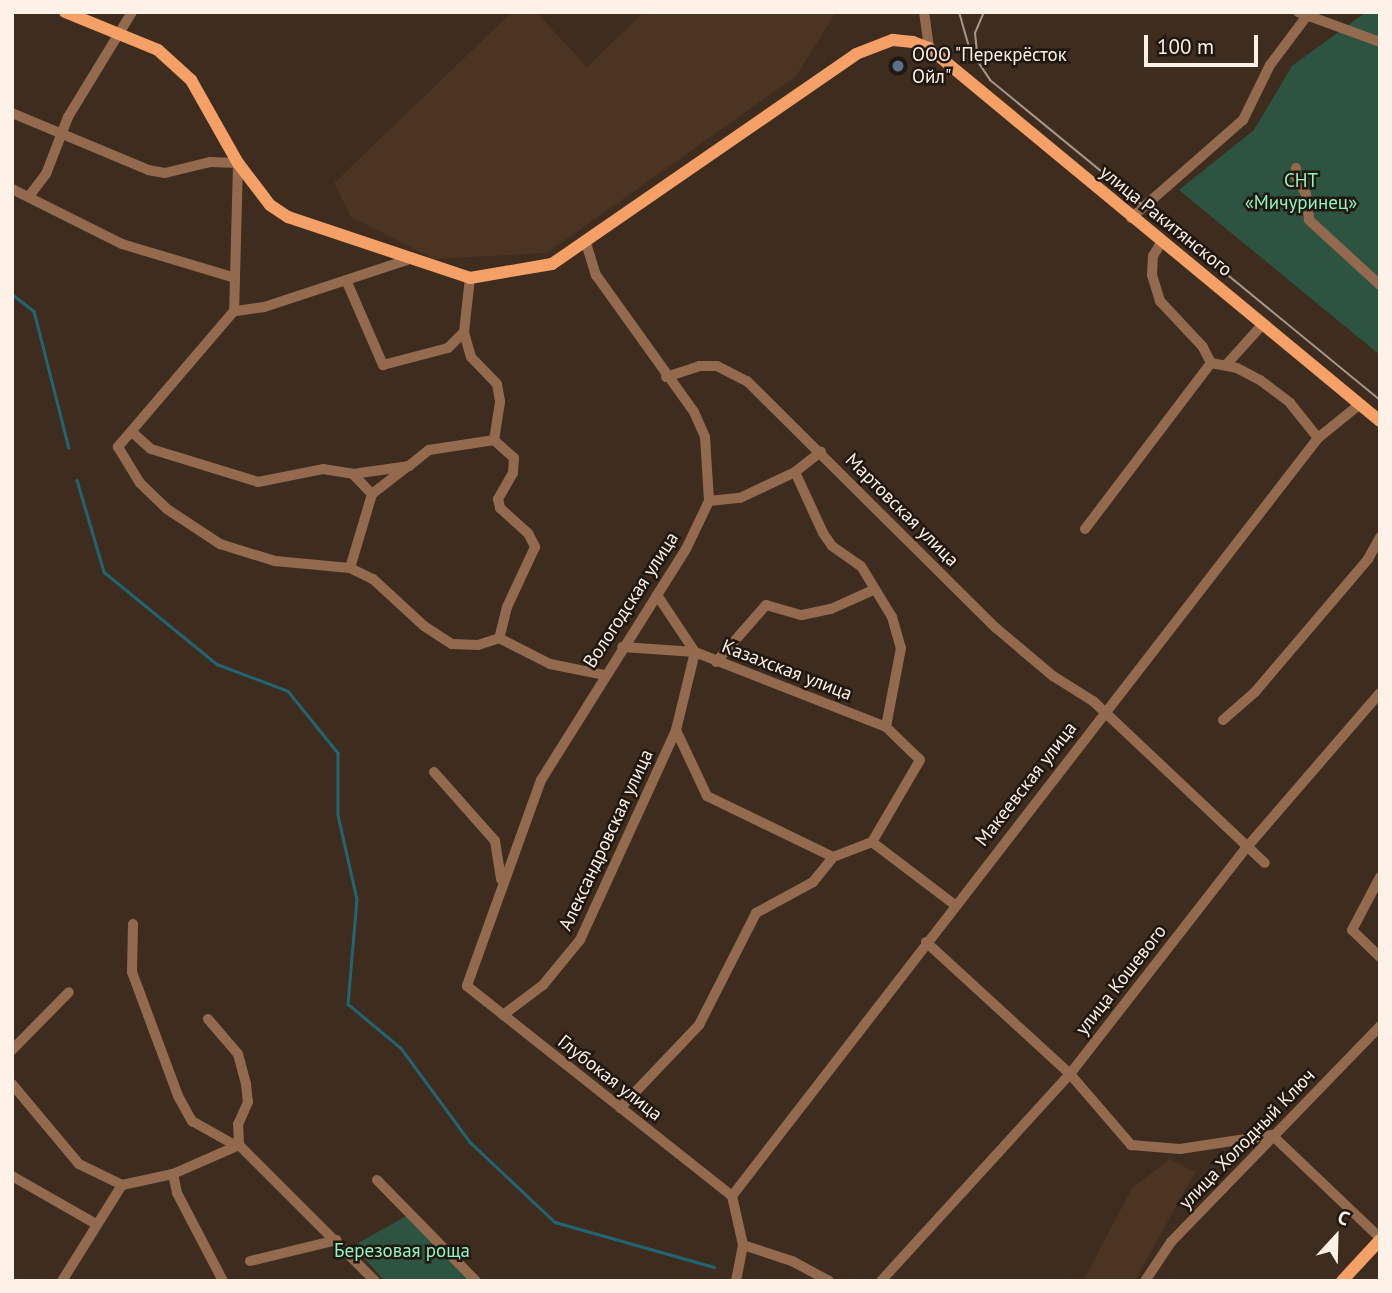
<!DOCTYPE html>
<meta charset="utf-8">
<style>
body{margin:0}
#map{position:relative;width:1392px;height:1293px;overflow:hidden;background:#3e2c1e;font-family:"PT Sans",sans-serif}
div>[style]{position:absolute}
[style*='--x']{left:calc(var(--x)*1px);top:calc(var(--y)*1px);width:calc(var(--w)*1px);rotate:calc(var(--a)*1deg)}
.built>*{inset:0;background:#4b3421}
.green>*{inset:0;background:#2d5441}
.stream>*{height:2.5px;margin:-1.25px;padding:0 1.25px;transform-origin:1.25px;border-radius:1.25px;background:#216574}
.minor>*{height:10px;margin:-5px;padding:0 5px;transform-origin:5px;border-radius:5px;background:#936a4e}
.major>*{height:12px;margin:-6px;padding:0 6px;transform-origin:6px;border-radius:6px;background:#f5a066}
.tram>*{height:2px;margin:-1px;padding:0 1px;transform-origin:1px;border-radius:1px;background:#a6978c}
.dots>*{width:19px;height:19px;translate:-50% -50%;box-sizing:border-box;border:4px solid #1f1710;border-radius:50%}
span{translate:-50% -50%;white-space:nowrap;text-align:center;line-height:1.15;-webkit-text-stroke:5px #1f1710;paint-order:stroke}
.poi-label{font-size:19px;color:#fdf1e8}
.left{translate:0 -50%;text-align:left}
.park-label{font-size:19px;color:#90f4c2}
.street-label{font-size:19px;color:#fdf1e8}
.frame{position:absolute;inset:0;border:14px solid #fdf1e8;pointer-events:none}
.north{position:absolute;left:1301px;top:1202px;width:70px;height:70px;-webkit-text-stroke:5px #1f1710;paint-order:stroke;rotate:22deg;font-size:19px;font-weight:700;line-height:28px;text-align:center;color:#fdf1e8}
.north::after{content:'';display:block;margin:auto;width:24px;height:32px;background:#fdf1e8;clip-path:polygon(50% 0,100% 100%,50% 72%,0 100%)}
.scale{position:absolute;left:1144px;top:35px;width:114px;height:32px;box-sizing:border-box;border:4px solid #fdf1e8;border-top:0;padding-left:9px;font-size:21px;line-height:24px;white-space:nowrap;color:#fdf1e8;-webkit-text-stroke:5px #1f1710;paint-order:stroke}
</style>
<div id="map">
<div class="built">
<div style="clip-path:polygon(512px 12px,536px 12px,587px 67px,644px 12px,836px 12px,796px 76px,547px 253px,434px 259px,351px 217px,334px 183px)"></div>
<div style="clip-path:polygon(1170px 1159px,1195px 1172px,1135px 1281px,1083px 1281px,1132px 1188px)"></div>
</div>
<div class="green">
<div style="clip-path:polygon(1366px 12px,1380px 12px,1380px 355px,1179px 190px,1254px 130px,1292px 66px)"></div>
<div style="clip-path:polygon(408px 1215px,472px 1281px,385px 1281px,353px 1246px)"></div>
</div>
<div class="stream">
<div style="--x:12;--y:294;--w:28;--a:38"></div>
<div style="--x:34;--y:311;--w:141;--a:75.7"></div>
<div style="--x:77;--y:480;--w:96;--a:73.6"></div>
<div style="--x:104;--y:572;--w:146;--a:39.2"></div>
<div style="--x:217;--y:664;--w:76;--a:20.8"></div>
<div style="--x:288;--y:691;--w:80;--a:51.1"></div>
<div style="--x:338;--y:753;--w:62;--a:90"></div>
<div style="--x:338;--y:815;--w:86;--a:77.3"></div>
<div style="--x:357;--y:899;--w:105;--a:94.9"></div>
<div style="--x:348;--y:1004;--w:69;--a:39.7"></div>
<div style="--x:401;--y:1048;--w:117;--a:53.7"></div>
<div style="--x:470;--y:1142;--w:117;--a:43.3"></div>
<div style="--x:555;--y:1222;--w:165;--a:15.8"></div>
</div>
<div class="minor">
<div style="--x:924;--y:12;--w:36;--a:82"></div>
<div style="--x:1298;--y:12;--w:87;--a:20.1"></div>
<div style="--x:12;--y:113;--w:147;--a:22.7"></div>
<div style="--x:148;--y:170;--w:17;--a:10"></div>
<div style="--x:165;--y:173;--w:46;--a:-13.7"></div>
<div style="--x:210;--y:162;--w:28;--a:2"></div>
<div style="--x:238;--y:163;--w:148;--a:91.5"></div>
<div style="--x:1296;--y:168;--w:7;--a:98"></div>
<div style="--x:1295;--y:175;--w:22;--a:60"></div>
<div style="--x:1306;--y:194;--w:26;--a:83"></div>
<div style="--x:1309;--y:220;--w:96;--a:42.5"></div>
<div style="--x:12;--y:189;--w:123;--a:26.6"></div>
<div style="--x:122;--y:244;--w:118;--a:16.7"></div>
<div style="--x:30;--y:195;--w:26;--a:-53"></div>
<div style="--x:46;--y:174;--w:61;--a:-68.9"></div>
<div style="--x:68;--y:117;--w:123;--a:-58.6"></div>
<div style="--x:1131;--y:218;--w:149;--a:-41.2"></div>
<div style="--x:1243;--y:120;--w:61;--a:-63.9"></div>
<div style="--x:1270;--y:65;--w:60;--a:-53.1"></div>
<div style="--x:1306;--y:17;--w:10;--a:-29"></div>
<div style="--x:586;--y:243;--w:34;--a:73"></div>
<div style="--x:596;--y:275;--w:168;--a:54.4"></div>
<div style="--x:694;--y:412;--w:27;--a:66"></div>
<div style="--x:705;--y:437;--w:64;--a:86.4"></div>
<div style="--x:709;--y:501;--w:53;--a:115.6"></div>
<div style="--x:686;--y:549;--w:273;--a:122.1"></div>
<div style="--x:541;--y:780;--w:219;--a:109.8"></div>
<div style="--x:467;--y:986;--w:338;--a:38.4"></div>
<div style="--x:407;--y:260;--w:151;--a:161.8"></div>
<div style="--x:264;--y:307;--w:30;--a:172"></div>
<div style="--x:234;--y:311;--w:179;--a:130.5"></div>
<div style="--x:118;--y:447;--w:42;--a:58.6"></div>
<div style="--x:140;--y:483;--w:37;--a:44"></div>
<div style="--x:167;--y:509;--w:64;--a:33.4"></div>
<div style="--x:220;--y:544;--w:58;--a:17.2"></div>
<div style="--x:275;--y:561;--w:75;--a:5.3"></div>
<div style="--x:350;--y:568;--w:25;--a:26"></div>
<div style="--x:373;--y:579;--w:69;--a:42.7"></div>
<div style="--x:424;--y:626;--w:33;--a:33"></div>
<div style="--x:452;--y:644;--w:26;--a:2"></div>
<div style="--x:478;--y:645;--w:22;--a:-18"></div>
<div style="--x:499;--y:638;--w:57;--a:27"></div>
<div style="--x:550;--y:664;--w:55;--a:11.5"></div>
<div style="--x:346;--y:280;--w:93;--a:66.5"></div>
<div style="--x:383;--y:365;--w:67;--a:-14.7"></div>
<div style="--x:448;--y:348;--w:23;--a:-45"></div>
<div style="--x:1211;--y:363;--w:26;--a:11"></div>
<div style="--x:1237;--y:368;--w:26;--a:28"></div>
<div style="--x:1260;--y:380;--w:38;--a:37"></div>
<div style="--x:1290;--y:403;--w:45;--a:51.3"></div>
<div style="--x:1226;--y:365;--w:54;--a:-48"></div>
<div style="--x:666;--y:377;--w:35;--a:-18"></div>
<div style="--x:699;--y:366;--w:18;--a:0"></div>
<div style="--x:717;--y:366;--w:34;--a:27"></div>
<div style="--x:747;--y:381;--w:351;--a:44.8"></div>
<div style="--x:996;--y:628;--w:75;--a:40.1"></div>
<div style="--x:1053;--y:676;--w:47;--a:32"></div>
<div style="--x:1093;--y:701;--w:236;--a:43.3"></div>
<div style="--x:132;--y:432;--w:25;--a:42"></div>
<div style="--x:151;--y:449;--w:112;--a:17.1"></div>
<div style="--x:258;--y:482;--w:66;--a:-11.3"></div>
<div style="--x:323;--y:469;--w:30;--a:9"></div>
<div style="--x:353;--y:474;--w:57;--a:-8.1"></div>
<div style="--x:409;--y:466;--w:26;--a:-39"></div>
<div style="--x:429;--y:450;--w:66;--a:-8.7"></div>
<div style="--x:494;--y:440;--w:39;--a:-81"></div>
<div style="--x:500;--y:401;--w:17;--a:-100"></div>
<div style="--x:497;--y:384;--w:37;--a:-134"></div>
<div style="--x:471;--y:357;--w:26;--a:-106"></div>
<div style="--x:464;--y:332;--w:54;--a:-83.7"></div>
<div style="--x:494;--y:440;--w:27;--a:42"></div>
<div style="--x:514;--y:458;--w:15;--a:94"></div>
<div style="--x:513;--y:473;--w:30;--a:120"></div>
<div style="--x:498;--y:499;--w:9;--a:77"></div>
<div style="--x:500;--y:508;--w:38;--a:42"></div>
<div style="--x:528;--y:533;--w:16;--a:63"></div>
<div style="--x:535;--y:547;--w:66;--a:115"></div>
<div style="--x:507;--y:607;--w:32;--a:104"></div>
<div style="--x:795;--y:472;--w:67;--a:65.3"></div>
<div style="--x:823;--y:533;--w:16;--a:55"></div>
<div style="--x:832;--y:546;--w:35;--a:35"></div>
<div style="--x:861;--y:566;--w:60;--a:58.7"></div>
<div style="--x:892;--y:617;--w:32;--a:74"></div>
<div style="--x:901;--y:648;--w:80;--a:100.8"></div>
<div style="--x:372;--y:494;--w:46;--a:-37.9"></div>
<div style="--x:709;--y:501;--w:31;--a:-6"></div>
<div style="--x:740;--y:498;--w:61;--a:-25.3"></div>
<div style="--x:795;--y:472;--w:33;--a:-38"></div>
<div style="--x:1085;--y:529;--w:208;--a:-52.8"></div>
<div style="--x:1211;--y:363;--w:18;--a:-117"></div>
<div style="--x:1203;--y:347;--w:63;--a:-133.1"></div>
<div style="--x:1160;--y:301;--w:27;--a:-107"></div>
<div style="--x:1152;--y:275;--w:19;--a:-87"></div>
<div style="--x:1153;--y:256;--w:17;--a:-59"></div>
<div style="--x:350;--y:568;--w:77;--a:-73.4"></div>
<div style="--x:372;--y:494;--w:28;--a:-134"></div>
<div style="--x:657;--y:595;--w:69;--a:56.3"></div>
<div style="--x:695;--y:652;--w:205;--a:21.4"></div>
<div style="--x:886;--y:727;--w:47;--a:44.1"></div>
<div style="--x:920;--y:760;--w:95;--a:120.3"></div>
<div style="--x:872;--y:842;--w:42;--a:159"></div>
<div style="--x:833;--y:857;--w:140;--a:-154.2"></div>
<div style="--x:707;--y:796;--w:73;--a:-115.2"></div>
<div style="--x:716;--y:662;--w:76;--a:-48.7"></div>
<div style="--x:766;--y:605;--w:37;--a:16"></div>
<div style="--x:802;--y:615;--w:30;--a:-12"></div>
<div style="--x:831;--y:609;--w:46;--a:-24.3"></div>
<div style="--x:1223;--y:720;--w:43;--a:-41.2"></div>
<div style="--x:1255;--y:692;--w:175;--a:-49.6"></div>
<div style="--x:1368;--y:559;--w:25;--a:-61"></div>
<div style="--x:434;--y:772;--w:92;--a:48.5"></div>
<div style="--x:495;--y:841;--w:39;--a:81"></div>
<div style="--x:872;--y:842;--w:104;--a:37.2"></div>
<div style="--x:1380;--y:877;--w:60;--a:117.8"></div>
<div style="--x:1352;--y:930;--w:39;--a:44"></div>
<div style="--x:133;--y:924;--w:48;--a:91.2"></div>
<div style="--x:132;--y:972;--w:132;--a:69.6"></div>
<div style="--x:178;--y:1096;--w:29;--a:61"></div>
<div style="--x:192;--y:1121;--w:47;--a:29.3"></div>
<div style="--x:926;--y:942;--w:195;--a:42.5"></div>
<div style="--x:1070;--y:1074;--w:94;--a:49.3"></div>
<div style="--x:1131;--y:1145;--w:49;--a:4.7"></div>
<div style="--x:1180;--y:1149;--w:93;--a:-8.7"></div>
<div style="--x:1272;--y:1135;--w:149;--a:43.6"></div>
<div style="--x:503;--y:1015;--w:50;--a:-36.9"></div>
<div style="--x:543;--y:985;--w:58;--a:-50.6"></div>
<div style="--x:580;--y:940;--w:231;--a:-65.4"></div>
<div style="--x:676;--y:730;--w:80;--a:-76.3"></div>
<div style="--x:695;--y:652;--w:73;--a:-176.1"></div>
<div style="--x:208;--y:1019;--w:46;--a:49.4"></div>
<div style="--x:238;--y:1054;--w:31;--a:75"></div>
<div style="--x:246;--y:1084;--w:18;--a:84"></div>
<div style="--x:248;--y:1102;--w:24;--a:114"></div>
<div style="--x:238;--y:1124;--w:21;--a:87"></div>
<div style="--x:12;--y:1050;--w:81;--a:-45.5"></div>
<div style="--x:12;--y:1084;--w:104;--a:50.1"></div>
<div style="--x:79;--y:1164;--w:48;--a:26"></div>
<div style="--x:122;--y:1185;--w:52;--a:-12.2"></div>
<div style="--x:173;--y:1174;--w:72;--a:-23.7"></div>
<div style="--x:239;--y:1145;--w:192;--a:45"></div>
<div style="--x:620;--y:1108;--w:115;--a:-46.4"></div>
<div style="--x:699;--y:1025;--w:126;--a:-63"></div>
<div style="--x:756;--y:913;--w:65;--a:-28.5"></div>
<div style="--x:813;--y:882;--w:32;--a:-51"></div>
<div style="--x:173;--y:1174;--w:19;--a:78"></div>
<div style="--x:177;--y:1193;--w:99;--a:62.4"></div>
<div style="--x:12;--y:1176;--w:97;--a:29.7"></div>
<div style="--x:377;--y:1180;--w:141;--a:45.6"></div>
<div style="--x:732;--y:1196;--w:958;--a:-52.29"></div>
<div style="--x:1318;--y:438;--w:54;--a:-39"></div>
<div style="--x:732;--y:1196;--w:50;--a:77.3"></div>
<div style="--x:743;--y:1245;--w:52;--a:18.1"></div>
<div style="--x:792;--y:1261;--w:42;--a:28.4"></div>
<div style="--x:250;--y:1261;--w:89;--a:-13.6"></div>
<div style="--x:62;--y:1281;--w:113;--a:-58"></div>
<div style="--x:736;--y:1281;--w:37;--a:-79"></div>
<div style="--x:881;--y:1281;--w:280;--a:-47.6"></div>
<div style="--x:1070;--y:1074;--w:288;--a:-52.1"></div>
<div style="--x:1247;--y:847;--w:203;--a:-49.2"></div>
<div style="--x:1145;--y:1281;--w:47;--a:-56.3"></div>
<div style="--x:1171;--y:1242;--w:301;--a:-45.9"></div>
</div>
<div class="major">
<div style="--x:65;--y:12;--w:100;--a:22.2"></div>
<div style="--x:158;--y:50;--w:45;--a:42.3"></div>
<div style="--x:191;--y:80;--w:95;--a:60.5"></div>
<div style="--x:238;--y:163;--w:53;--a:52.7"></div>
<div style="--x:270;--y:205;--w:22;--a:34"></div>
<div style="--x:288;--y:217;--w:192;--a:18.5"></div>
<div style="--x:470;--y:278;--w:83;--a:-9.7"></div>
<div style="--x:552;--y:264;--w:369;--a:-34.6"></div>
<div style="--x:856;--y:54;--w:40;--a:-21"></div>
<div style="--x:893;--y:40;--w:20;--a:6"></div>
<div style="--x:913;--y:42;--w:17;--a:21"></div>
<div style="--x:929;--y:48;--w:585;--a:39.59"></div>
<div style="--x:1342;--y:1281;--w:56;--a:-47.2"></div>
</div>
<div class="tram">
<div style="--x:959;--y:12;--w:40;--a:74"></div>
<div style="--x:970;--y:50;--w:36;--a:56"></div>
<div style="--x:990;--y:80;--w:504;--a:39.37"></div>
<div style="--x:977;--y:52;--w:19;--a:-96"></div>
<div style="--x:975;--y:33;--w:23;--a:-67"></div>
</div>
<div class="dots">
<div style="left:898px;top:66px;background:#5c6f8a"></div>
</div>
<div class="poi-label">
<span class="left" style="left:912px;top:66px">ООО "Перекрёсток<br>Ойл"</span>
</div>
<div class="park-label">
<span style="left:1301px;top:192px">СНТ<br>«Мичуринец»</span>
<span style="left:402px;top:1251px">Березовая роща</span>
</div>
<div class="street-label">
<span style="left:1166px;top:221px;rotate:39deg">улица Ракитянского</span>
<span style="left:902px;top:510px;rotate:45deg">Мартовская улица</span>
<span style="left:631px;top:600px;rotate:-57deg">Вологодская улица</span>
<span style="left:787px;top:670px;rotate:21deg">Казахская улица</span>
<span style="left:1026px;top:784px;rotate:-52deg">Макеевская улица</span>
<span style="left:606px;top:840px;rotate:-65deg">Александровская улица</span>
<span style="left:1121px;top:980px;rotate:-52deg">улица Кошевого</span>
<span style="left:610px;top:1078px;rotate:38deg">Глубокая улица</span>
<span style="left:1247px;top:1139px;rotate:-46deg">улица Холодный Ключ</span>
</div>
<div class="frame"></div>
<div class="north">С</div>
<div class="scale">100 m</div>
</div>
